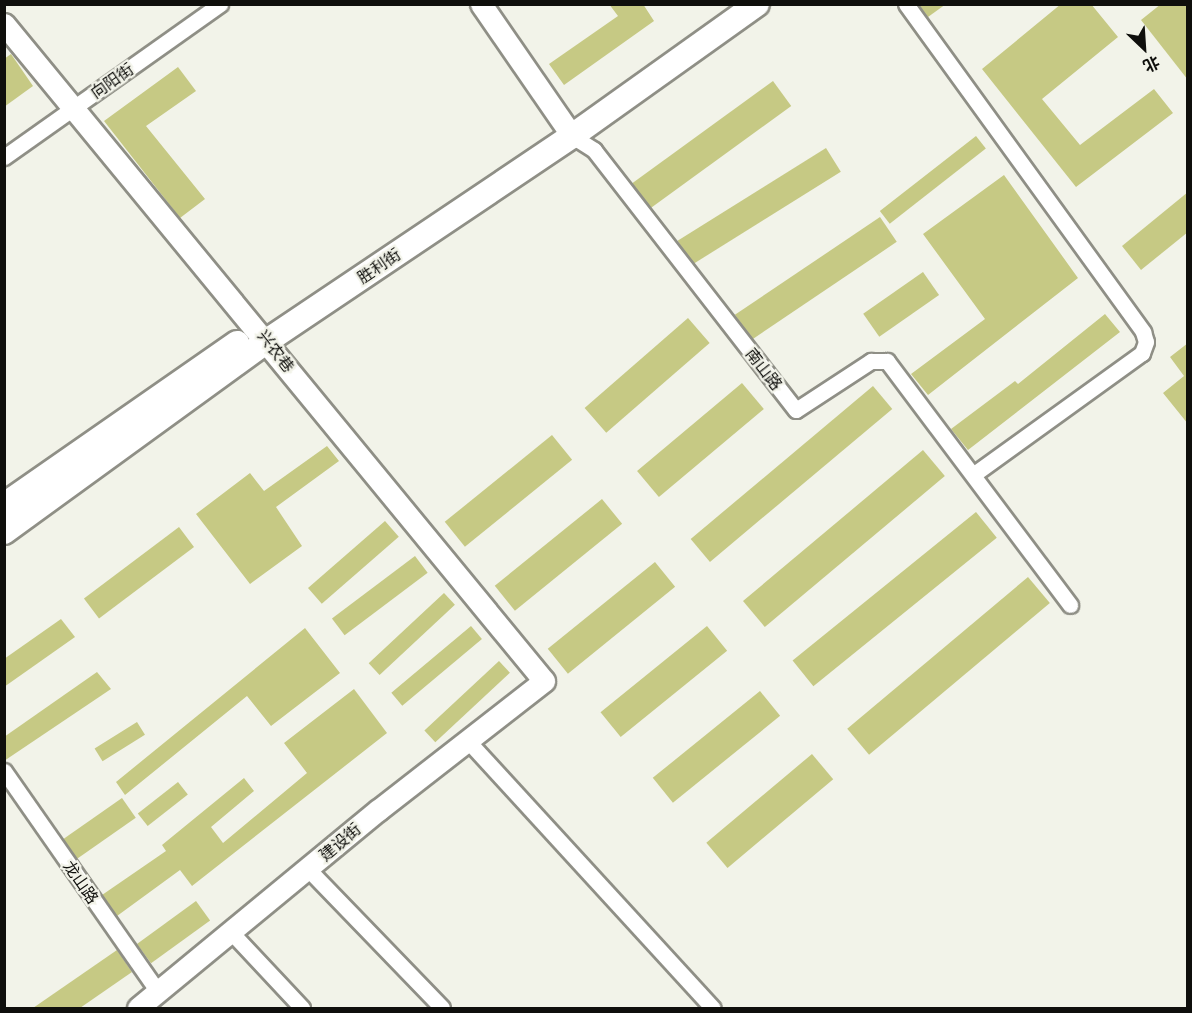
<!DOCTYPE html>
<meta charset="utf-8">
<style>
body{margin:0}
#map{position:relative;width:1192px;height:1013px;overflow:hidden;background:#f2f3e9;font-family:"Open Sans","Noto Sans SC",sans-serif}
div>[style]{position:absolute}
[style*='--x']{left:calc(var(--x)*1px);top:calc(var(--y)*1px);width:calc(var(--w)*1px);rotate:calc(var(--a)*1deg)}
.building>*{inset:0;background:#c6c984;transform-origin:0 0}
.roads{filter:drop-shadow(2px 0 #8f8f86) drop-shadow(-2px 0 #8f8f86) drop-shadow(0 2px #8f8f86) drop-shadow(0 -2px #8f8f86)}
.street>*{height:15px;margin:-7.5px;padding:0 7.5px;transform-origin:7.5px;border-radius:7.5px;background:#fff}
.secondary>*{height:21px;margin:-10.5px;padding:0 10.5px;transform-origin:10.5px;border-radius:10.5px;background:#fff}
.primary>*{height:24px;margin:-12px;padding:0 12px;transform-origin:12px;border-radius:12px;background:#fff}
span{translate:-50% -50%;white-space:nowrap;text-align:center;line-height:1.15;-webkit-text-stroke:4.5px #f2f3e9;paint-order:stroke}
.street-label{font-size:16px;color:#0f0f0c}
.frame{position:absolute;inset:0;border:6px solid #0f0f0c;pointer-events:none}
.north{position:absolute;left:1114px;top:18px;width:60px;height:60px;-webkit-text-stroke:4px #f2f3e9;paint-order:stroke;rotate:155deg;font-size:16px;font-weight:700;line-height:24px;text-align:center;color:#0f0f0c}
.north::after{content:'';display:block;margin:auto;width:21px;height:27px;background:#0f0f0c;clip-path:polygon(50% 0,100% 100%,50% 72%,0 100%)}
</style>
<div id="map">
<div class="building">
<div style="clip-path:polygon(609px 4px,643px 4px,654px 21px,564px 85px,549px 64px,618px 16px)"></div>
<div style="clip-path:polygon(918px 4px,946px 4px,928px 17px)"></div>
<div style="clip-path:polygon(1061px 4px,1091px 4px,1118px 37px,1042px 99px,1080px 145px,1154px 89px,1173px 113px,1076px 187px,982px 69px)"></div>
<div style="clip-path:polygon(1161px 4px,1188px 4px,1188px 80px,1141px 20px)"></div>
<div style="clip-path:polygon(11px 54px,33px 86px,4px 107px,4px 59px)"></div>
<div style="clip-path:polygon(178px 67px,196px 91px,146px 126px,205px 199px,180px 218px,104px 121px)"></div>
<div style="left:773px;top:81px;width:31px;height:174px;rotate:54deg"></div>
<div style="left:976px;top:136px;width:16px;height:122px;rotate:52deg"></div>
<div style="left:826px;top:148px;width:28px;height:175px;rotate:58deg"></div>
<div style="clip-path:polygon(1004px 175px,1078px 278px,928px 395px,911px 374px,985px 319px,923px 234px)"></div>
<div style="clip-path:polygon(1188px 192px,1188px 232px,1141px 270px,1122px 246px)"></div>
<div style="left:880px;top:217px;width:30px;height:175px;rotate:56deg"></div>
<div style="left:923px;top:272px;width:28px;height:73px;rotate:55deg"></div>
<div style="clip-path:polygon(1105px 314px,1120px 332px,968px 450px,951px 429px,1015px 381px,1018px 384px)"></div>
<div style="left:688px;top:318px;width:33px;height:137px;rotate:49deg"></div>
<div style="clip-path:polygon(1188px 343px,1188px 424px,1163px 393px,1184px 376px,1170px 357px)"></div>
<div style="left:742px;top:383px;width:34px;height:137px;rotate:50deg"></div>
<div style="left:873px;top:386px;width:30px;height:238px;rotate:50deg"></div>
<div style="left:552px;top:435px;width:32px;height:138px;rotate:51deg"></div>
<div style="clip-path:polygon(327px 446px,339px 461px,276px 507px,302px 546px,250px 584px,196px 514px,250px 473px,264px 491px)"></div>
<div style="left:923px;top:450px;width:34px;height:235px;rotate:50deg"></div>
<div style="left:602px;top:499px;width:32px;height:138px;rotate:51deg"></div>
<div style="left:976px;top:512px;width:33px;height:236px;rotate:51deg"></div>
<div style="left:385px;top:521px;width:21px;height:102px;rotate:49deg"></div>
<div style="left:179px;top:527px;width:25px;height:119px;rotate:53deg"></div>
<div style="left:415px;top:556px;width:21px;height:104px;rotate:53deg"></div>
<div style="left:655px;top:562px;width:32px;height:138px;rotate:51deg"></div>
<div style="left:1028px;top:577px;width:34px;height:236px;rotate:50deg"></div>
<div style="left:444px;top:593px;width:16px;height:103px;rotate:47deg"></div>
<div style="clip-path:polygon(61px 619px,75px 637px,4px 687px,4px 659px)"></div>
<div style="left:471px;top:626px;width:17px;height:104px;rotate:50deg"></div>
<div style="left:707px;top:626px;width:32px;height:137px;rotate:51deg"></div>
<div style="clip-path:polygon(305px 628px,340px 673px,271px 726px,247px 696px,125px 795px,116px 782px)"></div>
<div style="left:499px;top:661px;width:16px;height:102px;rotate:47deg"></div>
<div style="clip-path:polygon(97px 672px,111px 689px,4px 761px,4px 737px)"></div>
<div style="clip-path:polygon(354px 689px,387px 733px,192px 886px,180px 870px,117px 916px,102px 895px,166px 851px,162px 845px,244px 778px,254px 791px,211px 827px,223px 843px,307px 773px,284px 743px)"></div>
<div style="left:760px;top:691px;width:32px;height:138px;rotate:51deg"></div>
<div style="left:137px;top:722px;width:15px;height:50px;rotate:58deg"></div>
<div style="left:812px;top:754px;width:33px;height:138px;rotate:50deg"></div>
<div style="left:178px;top:782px;width:16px;height:51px;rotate:52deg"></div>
<div style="left:122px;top:798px;width:24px;height:72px;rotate:55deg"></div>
<div style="left:196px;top:901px;width:24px;height:73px;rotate:54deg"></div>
<div style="clip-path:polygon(117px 950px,132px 972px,80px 1008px,33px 1008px)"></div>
</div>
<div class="roads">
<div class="street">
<div style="--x:906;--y:4;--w:405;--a:54.1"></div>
<div style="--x:1143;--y:332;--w:10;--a:73"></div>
<div style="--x:1146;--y:342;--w:12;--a:110"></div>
<div style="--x:1142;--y:353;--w:208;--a:144.2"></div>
<div style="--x:572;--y:136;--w:26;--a:32"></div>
<div style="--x:594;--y:150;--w:329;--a:52.2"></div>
<div style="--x:796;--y:410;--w:90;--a:-33.2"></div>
<div style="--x:871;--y:361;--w:16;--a:0"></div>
<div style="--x:887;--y:361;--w:305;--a:53.1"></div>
<div style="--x:4;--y:157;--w:265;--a:-35.3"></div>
<div style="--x:468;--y:741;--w:362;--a:47.5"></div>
<div style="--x:4;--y:771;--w:269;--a:55.1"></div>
<div style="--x:308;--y:869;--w:193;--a:46"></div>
<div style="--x:231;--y:932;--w:104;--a:46.9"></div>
</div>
<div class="secondary">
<div style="--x:481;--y:4;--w:160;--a:55.4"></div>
<div style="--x:4;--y:24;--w:850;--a:50.58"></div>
<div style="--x:544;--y:681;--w:210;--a:142.1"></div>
<div style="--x:378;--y:810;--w:311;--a:140.5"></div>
</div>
<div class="primary">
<div style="--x:4;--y:505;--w:284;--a:-34.8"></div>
<div style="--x:4;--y:532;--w:325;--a:-36"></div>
<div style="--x:267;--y:341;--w:367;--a:-33.9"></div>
<div style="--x:572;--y:136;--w:227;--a:-35.5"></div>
</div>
</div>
<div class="street-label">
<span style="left:112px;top:81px;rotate:-35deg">向阳街</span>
<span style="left:379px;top:266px;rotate:-34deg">胜利街</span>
<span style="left:276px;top:351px;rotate:52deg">兴农巷</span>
<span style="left:764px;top:369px;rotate:52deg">南山路</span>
<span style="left:340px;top:842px;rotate:-40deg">建设街</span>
<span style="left:81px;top:882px;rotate:55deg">龙山路</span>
</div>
<div class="frame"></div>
<div class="north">北</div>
</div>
